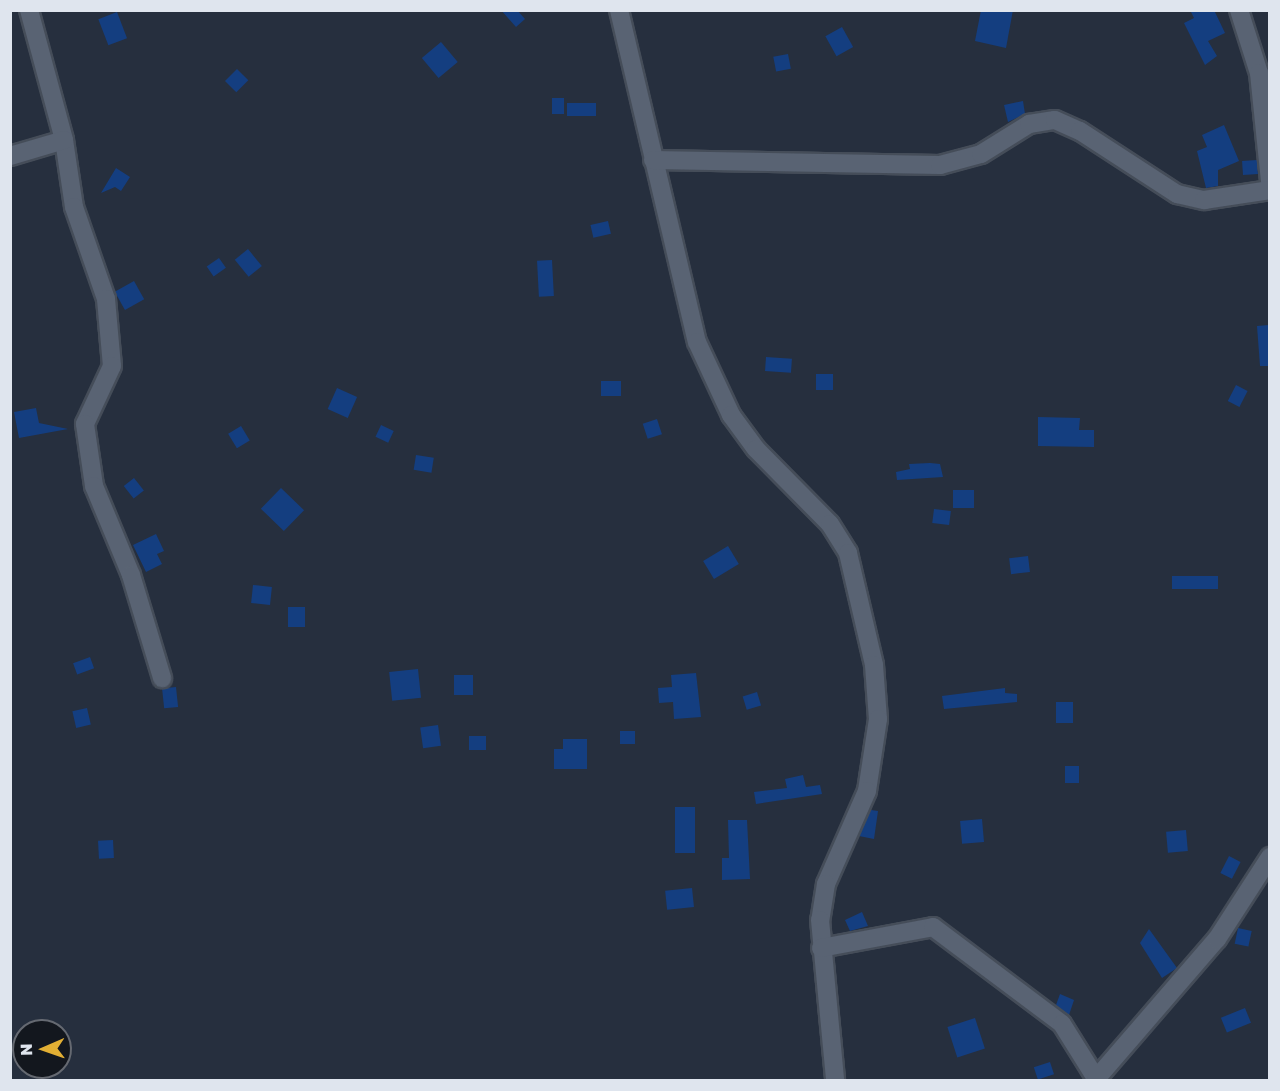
<!DOCTYPE html>
<style>
body{margin:0}
#map{position:relative;width:1280px;height:1091px;overflow:hidden;background:#262f3e;font-family:"Golos Text",sans-serif}
div>[style]{position:absolute}
[style*='--x']{left:calc(var(--x)*1px);top:calc(var(--y)*1px);width:calc(var(--w)*1px);rotate:calc(var(--a)*1deg)}
.building>*{inset:0;background:#143e80;transform-origin:0 0}
.roads{filter:drop-shadow(2px 0 #454d59) drop-shadow(-2px 0 #454d59) drop-shadow(0 2px #454d59) drop-shadow(0 -2px #454d59)}
.minor>*{height:18px;margin:-9px;padding:0 9px;transform-origin:9px;border-radius:9px;background:#596373}
span{translate:-50% -50%;white-space:nowrap;text-align:center;line-height:1.15;-webkit-text-stroke:6px #13171e;paint-order:stroke}
.frame{position:absolute;inset:0;border:12px solid #dfe5ee;pointer-events:none}
.north{position:absolute;left:12px;top:1019px;width:60px;height:60px;box-sizing:border-box;background:#13171e;border:2px solid #656971;border-radius:50%;rotate:268deg;font-size:16px;font-weight:700;line-height:24px;text-align:center;color:#dfe5ee}
.north::after{content:'';display:block;margin:auto;width:21px;height:27px;background:#e2af34;clip-path:polygon(50% 0,100% 100%,50% 72%,0 100%)}
</style>
<div id="map">
<div class="building">
<div style="clip-path:polygon(501px 10px,517px 10px,525px 19px,516px 27px)"></div>
<div style="clip-path:polygon(981px 10px,1013px 10px,1006px 48px,975px 41px)"></div>
<div style="clip-path:polygon(1190px 10px,1214px 10px,1225px 33px,1208px 41px,1217px 56px,1205px 65px,1184px 23px,1194px 18px)"></div>
<div style="left:117px;top:12px;width:28px;height:20px;rotate:69deg"></div>
<div style="left:842px;top:27px;width:23px;height:19px;rotate:61deg"></div>
<div style="left:441px;top:42px;width:26px;height:25px;rotate:50deg"></div>
<div style="left:788px;top:54px;width:15px;height:15px;rotate:79deg"></div>
<div style="left:237px;top:69px;width:16px;height:17px;rotate:45deg"></div>
<div style="left:552px;top:98px;width:12px;height:16px"></div>
<div style="clip-path:polygon(1023px 101px,1025px 114px,1008px 122px,1004px 105px)"></div>
<div style="left:596px;top:103px;width:13px;height:29px;rotate:90deg"></div>
<div style="clip-path:polygon(1224px 125px,1239px 161px,1218px 170px,1218px 186px,1206px 188px,1197px 151px,1207px 147px,1202px 135px)"></div>
<div style="left:1257px;top:160px;width:14px;height:15px;rotate:86deg"></div>
<div style="clip-path:polygon(116px 168px,130px 177px,121px 191px,115px 187px,101px 193px)"></div>
<div style="left:608px;top:221px;width:13px;height:18px;rotate:77deg"></div>
<div style="left:248px;top:249px;width:22px;height:17px;rotate:51deg"></div>
<div style="left:219px;top:258px;width:12px;height:15px;rotate:55deg"></div>
<div style="left:552px;top:260px;width:36px;height:15px;rotate:87deg"></div>
<div style="left:134px;top:281px;width:21px;height:22px;rotate:61deg"></div>
<div style="clip-path:polygon(1269px 325px,1269px 366px,1260px 366px,1257px 326px)"></div>
<div style="left:766px;top:357px;width:26px;height:14px;rotate:4deg"></div>
<div style="left:833px;top:374px;width:16px;height:17px;rotate:90deg"></div>
<div style="left:601px;top:381px;width:20px;height:15px"></div>
<div style="left:1236px;top:385px;width:13px;height:18px;rotate:27deg"></div>
<div style="left:337px;top:388px;width:22px;height:23px;rotate:24deg"></div>
<div style="clip-path:polygon(36px 408px,39px 423px,68px 429px,19px 438px,14px 412px)"></div>
<div style="clip-path:polygon(1038px 417px,1080px 418px,1079px 430px,1094px 430px,1094px 447px,1038px 446px)"></div>
<div style="left:657px;top:419px;width:16px;height:15px;rotate:72deg"></div>
<div style="left:381px;top:425px;width:14px;height:13px;rotate:25deg"></div>
<div style="left:241px;top:426px;width:17px;height:15px;rotate:59deg"></div>
<div style="left:416px;top:455px;width:18px;height:15px;rotate:9deg"></div>
<div style="clip-path:polygon(930px 463px,940px 464px,943px 477px,897px 480px,896px 472px,910px 469px,909px 464px)"></div>
<div style="left:134px;top:478px;width:16px;height:13px;rotate:52deg"></div>
<div style="left:281px;top:488px;width:32px;height:29px;rotate:44deg"></div>
<div style="left:974px;top:490px;width:18px;height:21px;rotate:90deg"></div>
<div style="left:934px;top:509px;width:17px;height:14px;rotate:7deg"></div>
<div style="clip-path:polygon(156px 534px,164px 551px,157px 554px,162px 564px,146px 572px,133px 545px)"></div>
<div style="left:728px;top:546px;width:21px;height:29px;rotate:59deg"></div>
<div style="left:1028px;top:556px;width:16px;height:19px;rotate:83deg"></div>
<div style="left:1172px;top:576px;width:46px;height:13px"></div>
<div style="left:253px;top:585px;width:19px;height:18px;rotate:6deg"></div>
<div style="left:288px;top:607px;width:17px;height:20px"></div>
<div style="left:90px;top:657px;width:12px;height:18px;rotate:70deg"></div>
<div style="left:418px;top:669px;width:29px;height:29px;rotate:84deg"></div>
<div style="clip-path:polygon(696px 673px,701px 717px,674px 719px,673px 702px,659px 703px,658px 688px,672px 687px,671px 675px)"></div>
<div style="left:454px;top:675px;width:19px;height:20px"></div>
<div style="left:176px;top:687px;width:20px;height:14px;rotate:84deg"></div>
<div style="clip-path:polygon(1005px 688px,1005px 693px,1017px 694px,1017px 702px,944px 709px,942px 696px)"></div>
<div style="left:757px;top:692px;width:14px;height:15px;rotate:73deg"></div>
<div style="left:1056px;top:702px;width:17px;height:21px"></div>
<div style="left:87px;top:708px;width:17px;height:15px;rotate:77deg"></div>
<div style="left:438px;top:725px;width:21px;height:18px;rotate:82deg"></div>
<div style="left:620px;top:731px;width:15px;height:13px"></div>
<div style="left:486px;top:736px;width:14px;height:17px;rotate:90deg"></div>
<div style="clip-path:polygon(563px 739px,587px 739px,587px 769px,554px 769px,554px 749px,563px 749px)"></div>
<div style="left:1079px;top:766px;width:17px;height:14px;rotate:90deg"></div>
<div style="clip-path:polygon(803px 775px,806px 787px,820px 785px,822px 794px,756px 804px,754px 792px,787px 788px,785px 779px)"></div>
<div style="left:675px;top:807px;width:20px;height:46px"></div>
<div style="clip-path:polygon(871px 810px,878px 811px,874px 839px,859px 836px)"></div>
<div style="left:982px;top:819px;width:23px;height:22px;rotate:85deg"></div>
<div style="clip-path:polygon(728px 820px,747px 820px,750px 879px,722px 880px,722px 858px,729px 858px)"></div>
<div style="left:1186px;top:830px;width:21px;height:20px;rotate:85deg"></div>
<div style="left:113px;top:840px;width:18px;height:15px;rotate:87deg"></div>
<div style="left:1229px;top:856px;width:13px;height:19px;rotate:27deg"></div>
<div style="left:692px;top:888px;width:19px;height:27px;rotate:84deg"></div>
<div style="clip-path:polygon(862px 912px,868px 926px,850px 931px,845px 920px)"></div>
<div style="left:1238px;top:928px;width:14px;height:16px;rotate:12deg"></div>
<div style="clip-path:polygon(1149px 929px,1177px 968px,1162px 978px,1140px 943px)"></div>
<div style="clip-path:polygon(1060px 994px,1074px 1000px,1069px 1015px,1056px 1005px)"></div>
<div style="left:1245px;top:1008px;width:16px;height:26px;rotate:68deg"></div>
<div style="left:975px;top:1018px;width:32px;height:29px;rotate:72deg"></div>
<div style="left:1050px;top:1062px;width:13px;height:17px;rotate:72deg"></div>
</div>
<div class="roads">
<div class="minor">
<div style="--x:29;--y:10;--w:135;--a:74.9"></div>
<div style="--x:64;--y:140;--w:68;--a:81.5"></div>
<div style="--x:74;--y:207;--w:97;--a:70.8"></div>
<div style="--x:106;--y:299;--w:67;--a:84.9"></div>
<div style="--x:112;--y:366;--w:64;--a:115"></div>
<div style="--x:85;--y:424;--w:63;--a:81.7"></div>
<div style="--x:94;--y:486;--w:96;--a:67.4"></div>
<div style="--x:131;--y:575;--w:108;--a:73.2"></div>
<div style="--x:619;--y:10;--w:341;--a:76.8"></div>
<div style="--x:697;--y:342;--w:81;--a:65"></div>
<div style="--x:731;--y:415;--w:42;--a:53.7"></div>
<div style="--x:756;--y:449;--w:105;--a:45.4"></div>
<div style="--x:830;--y:524;--w:34;--a:58"></div>
<div style="--x:848;--y:553;--w:115;--a:76.9"></div>
<div style="--x:874;--y:665;--w:54;--a:85.8"></div>
<div style="--x:878;--y:719;--w:73;--a:98.7"></div>
<div style="--x:867;--y:791;--w:102;--a:113.8"></div>
<div style="--x:826;--y:884;--w:36;--a:99"></div>
<div style="--x:820;--y:920;--w:161;--a:84.6"></div>
<div style="--x:1239;--y:10;--w:66;--a:72.4"></div>
<div style="--x:1259;--y:73;--w:109;--a:84.2"></div>
<div style="--x:10;--y:156;--w:56;--a:-16.5"></div>
<div style="--x:653;--y:160;--w:287;--a:1"></div>
<div style="--x:940;--y:165;--w:42;--a:-15"></div>
<div style="--x:981;--y:154;--w:57;--a:-32"></div>
<div style="--x:1029;--y:124;--w:26;--a:-9"></div>
<div style="--x:1055;--y:120;--w:27;--a:24"></div>
<div style="--x:1080;--y:131;--w:116;--a:33"></div>
<div style="--x:1177;--y:194;--w:28;--a:13"></div>
<div style="--x:1204;--y:200;--w:67;--a:-8.6"></div>
<div style="--x:821;--y:948;--w:114;--a:-10.6"></div>
<div style="--x:933;--y:927;--w:161;--a:36.9"></div>
<div style="--x:1062;--y:1024;--w:66;--a:58"></div>
<div style="--x:1096;--y:1079;--w:185;--a:-49.2"></div>
<div style="--x:1217;--y:939;--w:98;--a:-57.1"></div>
</div>
</div>
<div class="frame"></div>
<div class="north">N</div>
</div>
